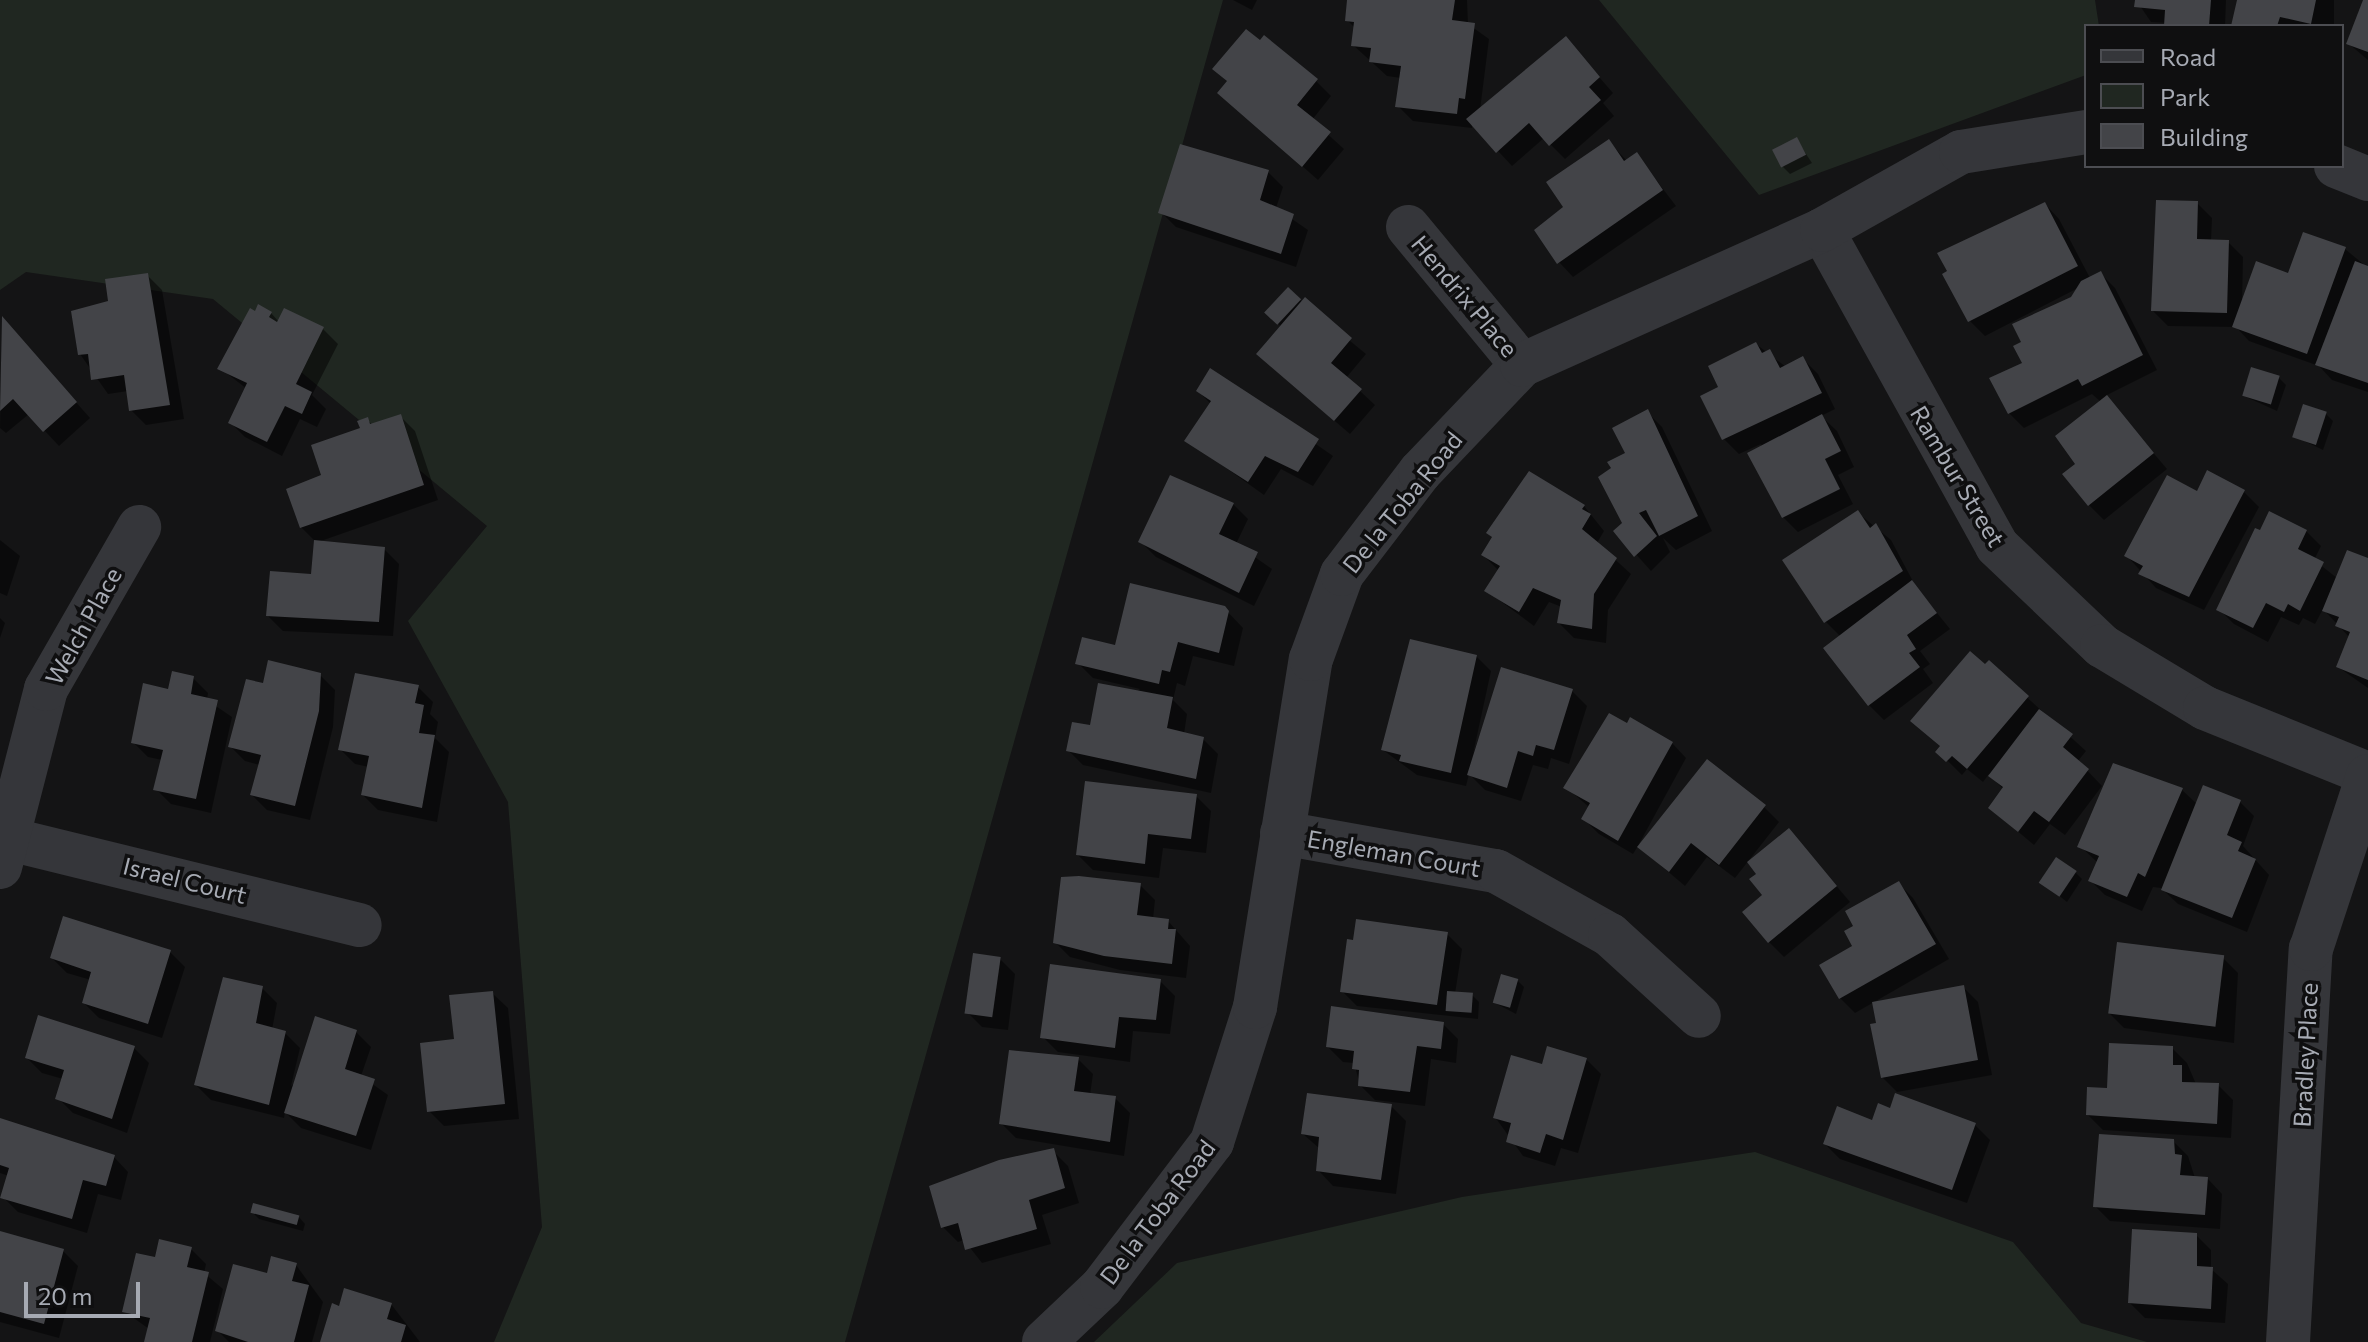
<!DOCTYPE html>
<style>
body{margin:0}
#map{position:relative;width:2368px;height:1342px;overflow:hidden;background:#141415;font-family:Commissioner,sans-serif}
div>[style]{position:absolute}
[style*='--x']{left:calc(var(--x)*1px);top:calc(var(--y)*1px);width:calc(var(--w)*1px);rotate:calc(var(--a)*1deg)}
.green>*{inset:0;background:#202721}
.shadow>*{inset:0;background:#0007;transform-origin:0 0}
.building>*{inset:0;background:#434448;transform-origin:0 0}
.street>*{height:44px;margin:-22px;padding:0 22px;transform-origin:22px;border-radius:22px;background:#35363a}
span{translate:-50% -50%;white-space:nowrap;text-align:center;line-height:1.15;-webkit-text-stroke:7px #0f0f10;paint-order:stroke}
.street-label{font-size:24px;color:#a7abb4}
.legend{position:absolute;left:2084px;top:24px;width:260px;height:144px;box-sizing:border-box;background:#0f0f10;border:2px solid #4c4d52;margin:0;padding:10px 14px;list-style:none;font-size:24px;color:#a7abb4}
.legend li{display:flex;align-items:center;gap:16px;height:40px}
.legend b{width:40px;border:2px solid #4c4d52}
.scale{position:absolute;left:24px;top:1282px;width:116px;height:36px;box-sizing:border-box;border:4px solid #a7abb4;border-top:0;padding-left:10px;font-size:24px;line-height:28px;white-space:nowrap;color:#a7abb4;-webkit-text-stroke:6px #0f0f10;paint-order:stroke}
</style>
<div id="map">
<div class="green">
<div style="clip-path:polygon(0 0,1223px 0,845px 1342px,494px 1342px,542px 1227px,508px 802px,408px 621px,487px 526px,213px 299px,26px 272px,0 290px)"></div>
<div style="clip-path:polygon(1599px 0,2095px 0,2099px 26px,2086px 26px,2086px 75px,1759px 195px)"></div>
<div style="clip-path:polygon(1755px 1152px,2013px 1242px,2081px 1323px,2147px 1342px,1094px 1342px,1177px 1263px,1462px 1197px)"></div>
</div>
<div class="shadow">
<div style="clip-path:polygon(1233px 0,1257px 0,1252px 10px)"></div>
<div style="clip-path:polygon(1349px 0,1467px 0,1468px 24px,1489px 39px,1480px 110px,1566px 39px,1613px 93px,1603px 103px,1614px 116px,1565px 159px,1544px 138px,1512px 166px,1472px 123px,1472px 128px,1413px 121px,1398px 106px,1401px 78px,1387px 76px,1353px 45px,1355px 28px,1347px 20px)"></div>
<div style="clip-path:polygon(2136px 0,2226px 0,2225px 26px,2151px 22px)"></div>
<div style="left:2240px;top:0;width:94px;height:27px"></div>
<div style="clip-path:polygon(2367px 0,2368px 0,2368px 60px,2349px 44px)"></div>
<div style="clip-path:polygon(1215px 69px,1316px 81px,1331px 96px,1312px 120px,1344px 149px,1318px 180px,1219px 93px,1228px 82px)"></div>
<div style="clip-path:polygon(1796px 139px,1812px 163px,1790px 174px,1783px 167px)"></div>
<div style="clip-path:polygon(1609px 142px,1627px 161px,1637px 155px,1676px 206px,1573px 277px,1559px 262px,1566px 208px)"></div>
<div style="clip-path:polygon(1268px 172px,1283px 187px,1276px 208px,1308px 230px,1296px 267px,1176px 227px,1161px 212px)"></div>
<div style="clip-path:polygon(2197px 203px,2212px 218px,2211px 241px,2228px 242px,2243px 257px,2242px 305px,2345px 249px,2368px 268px,2368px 392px,2332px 380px,2319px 366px,2249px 341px,2236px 327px,2168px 326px,2153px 311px)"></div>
<div style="clip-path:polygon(2045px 204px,2059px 219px,2090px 278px,2100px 273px,2115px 288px,2157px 370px,2105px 396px,2167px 469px,2104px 520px,2089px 505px,2078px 464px,2101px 402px,2092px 394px,2024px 428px,2009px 413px,2024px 364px,2080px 287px,1985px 336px,1970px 321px)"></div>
<div style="clip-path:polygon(147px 275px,162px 290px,184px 419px,146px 425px,131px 410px,128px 391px,108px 394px,80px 354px,110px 303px)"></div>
<div style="clip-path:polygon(1288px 290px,1366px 354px,1346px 378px,1375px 405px,1350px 434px,1274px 369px,1282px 327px,1275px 321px)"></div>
<div style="clip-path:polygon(271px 313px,279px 322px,323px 329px,338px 344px,312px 395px,326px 409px,317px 427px,300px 419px,282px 456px,245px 437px,230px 422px,247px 389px,220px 368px)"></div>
<div style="clip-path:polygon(2px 319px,90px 418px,59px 446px,29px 414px,6px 433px,0 428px)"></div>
<div style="clip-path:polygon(1756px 344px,1786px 367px,1803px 359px,1818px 374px,1835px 409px,1821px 416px,1837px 431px,1854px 467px,1838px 475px,1853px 504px,1798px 532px,1783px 517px,1761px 444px,1739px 454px,1724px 439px,1703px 397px,1721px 388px)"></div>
<div style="clip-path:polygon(1211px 371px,1333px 456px,1313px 486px,1281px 469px,1264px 495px,1187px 440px,1211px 404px,1198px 391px)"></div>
<div style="clip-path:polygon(2279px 378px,2286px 385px,2277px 411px,2244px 396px)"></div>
<div style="clip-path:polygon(1647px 412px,1662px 427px,1712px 531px,1676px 550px,1663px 538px,1670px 552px,1651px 571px,1616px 532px,1624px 523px,1627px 454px)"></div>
<div style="clip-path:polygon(2326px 414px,2333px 421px,2323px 450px,2294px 436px)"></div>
<div style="clip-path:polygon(400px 416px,415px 431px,438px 500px,318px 542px,384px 549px,399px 564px,393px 636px,283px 631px,268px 616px,313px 576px,316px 542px,301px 527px,323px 476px,367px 420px,373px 425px)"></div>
<div style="clip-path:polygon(2244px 492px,2259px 507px,2204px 610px,2156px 588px,2127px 556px,2198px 494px)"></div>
<div style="clip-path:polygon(1233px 504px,1248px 519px,1236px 544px,1272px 569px,1254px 606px,1156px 557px,1141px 542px)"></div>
<div style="clip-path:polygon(1584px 506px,1604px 531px,1597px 543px,1631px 574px,1608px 610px,1606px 643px,1574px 638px,1559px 623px,1562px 607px,1549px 602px,1534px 626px,1487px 591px,1499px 571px,1483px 555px)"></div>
<div style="clip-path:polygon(1858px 513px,1891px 540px,1916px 587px,1950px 629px,1920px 651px,1930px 664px,1923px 669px,1933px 683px,1884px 720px,1869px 705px,1841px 637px,1825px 621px)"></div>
<div style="clip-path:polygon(2306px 531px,2321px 546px,2314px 560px,2337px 578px,2368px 561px,2368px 688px,2338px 667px,2350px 638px,2323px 609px,2315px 624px,2303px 618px,2299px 625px,2281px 617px,2268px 642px,2234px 624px,2219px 609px)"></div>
<div style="clip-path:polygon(0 540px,20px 556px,7px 596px,0 593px)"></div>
<div style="clip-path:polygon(1224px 608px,1243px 628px,1234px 666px,1193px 656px,1185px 686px,1177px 683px,1173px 700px,1187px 714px,1184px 734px,1203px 739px,1218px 754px,1211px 793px,1083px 765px,1068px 750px,1140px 689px,1093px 678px,1078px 663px)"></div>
<div style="clip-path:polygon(0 618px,5px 623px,0 638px)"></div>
<div style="clip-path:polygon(1476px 656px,1491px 671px,1473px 754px,1503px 669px,1572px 691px,1587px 706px,1569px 764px,1551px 758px,1548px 769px,1533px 765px,1521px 801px,1485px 790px,1469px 774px,1466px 786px,1417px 775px,1383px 750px)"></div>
<div style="clip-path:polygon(1989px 663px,2086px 751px,2078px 761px,2102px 786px,2065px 835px,2050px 824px,2034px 845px,1990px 808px,2004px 790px,1989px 774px,1983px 782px,1967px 769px,1962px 775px,1938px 751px)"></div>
<div style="clip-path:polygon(320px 675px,335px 690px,333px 727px,310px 820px,267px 810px,252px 795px,260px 765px,245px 761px,230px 746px,264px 686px)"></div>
<div style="clip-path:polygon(193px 678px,208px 693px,207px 700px,232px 717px,211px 813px,171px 804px,156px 789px,162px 760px,148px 757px,133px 742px,170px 691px)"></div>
<div style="clip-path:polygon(418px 687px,433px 702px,430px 714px,438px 722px,435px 738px,449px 752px,437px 822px,378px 810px,363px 795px,369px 767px,355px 764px,340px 749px)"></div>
<div style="clip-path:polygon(1672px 743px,1686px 758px,1639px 844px,1764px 807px,1779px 822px,1735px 878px,1707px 857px,1685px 886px,1638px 846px,1633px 854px,1599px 834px,1584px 819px,1590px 808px,1566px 787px)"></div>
<div style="clip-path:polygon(2182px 790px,2197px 804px,2240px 802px,2254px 816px,2243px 846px,2269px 875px,2247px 932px,2178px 904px,2161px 888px,2153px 887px,2142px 911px,2105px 895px,2090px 880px,2098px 863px,2080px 846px)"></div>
<div style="clip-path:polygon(1196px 796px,1211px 811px,1206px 853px,1163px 848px,1159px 878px,1093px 870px,1078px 855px)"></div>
<div style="clip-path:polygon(1789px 830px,1850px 902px,1784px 957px,1769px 942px,1765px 896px)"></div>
<div style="clip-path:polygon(2075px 872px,2082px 879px,2067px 902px,2042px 882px)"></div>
<div style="clip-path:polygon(1898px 883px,1913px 898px,1949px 959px,1855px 1013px,1840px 998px,1856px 927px)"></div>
<div style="clip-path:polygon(1140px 885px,1155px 900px,1153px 919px,1168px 921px,1190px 946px,1186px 978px,1120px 970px,1070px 957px,1055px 942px)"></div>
<div style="clip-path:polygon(1447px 934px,1462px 949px,1455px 994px,1472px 995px,1479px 1002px,1478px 1019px,1357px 1006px,1342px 991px)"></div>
<div style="clip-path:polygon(170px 952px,185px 967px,162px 1038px,99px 1018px,84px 1003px,91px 980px,67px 973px,52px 958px)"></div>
<div style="clip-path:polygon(2223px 958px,2238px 973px,2234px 1043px,2124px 1028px,2109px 1013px)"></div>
<div style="clip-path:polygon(1000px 959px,1015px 974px,1008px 1030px,982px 1027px,967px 1012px)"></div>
<div style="clip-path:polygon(1517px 980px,1524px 987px,1516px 1014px,1495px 1003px)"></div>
<div style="clip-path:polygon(1160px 981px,1175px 996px,1170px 1034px,1133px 1031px,1130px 1062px,1058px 1052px,1043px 1037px)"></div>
<div style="clip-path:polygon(1963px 987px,1978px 1002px,1992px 1075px,1897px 1092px,1882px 1077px)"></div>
<div style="clip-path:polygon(262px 988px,277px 1003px,272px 1030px,285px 1033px,300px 1048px,291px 1086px,356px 1032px,371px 1047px,361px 1076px,388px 1095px,371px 1150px,301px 1128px,285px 1112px,284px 1118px,211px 1100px,196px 1085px)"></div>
<div style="clip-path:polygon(492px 993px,508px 1008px,519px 1119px,444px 1126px,429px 1111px,456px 1041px)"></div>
<div style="clip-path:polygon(1443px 1024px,1458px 1039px,1456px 1063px,1431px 1059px,1425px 1106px,1375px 1100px,1360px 1085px,1354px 1063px,1343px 1062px,1328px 1047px)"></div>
<div style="clip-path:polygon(134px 1048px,149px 1063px,127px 1133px,73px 1113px,58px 1098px,63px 1079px,42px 1073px,27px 1058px)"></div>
<div style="clip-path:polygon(2172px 1048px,2187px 1063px,2196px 1084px,2218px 1085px,2233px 1100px,2231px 1138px,2103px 1130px,2088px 1115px,2108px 1090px)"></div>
<div style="clip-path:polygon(1078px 1059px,1093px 1074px,1090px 1095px,1115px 1098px,1130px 1113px,1124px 1156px,1016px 1138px,1001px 1123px)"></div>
<div style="clip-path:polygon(1586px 1059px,1601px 1074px,1578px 1153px,1561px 1148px,1555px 1166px,1523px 1156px,1495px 1117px,1543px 1066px)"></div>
<div style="clip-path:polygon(1896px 1096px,1975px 1125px,1990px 1140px,1967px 1203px,1840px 1159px,1825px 1144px,1891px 1110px)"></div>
<div style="clip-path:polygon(1391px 1106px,1406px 1121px,1396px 1194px,1333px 1186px,1318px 1170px,1320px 1149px,1303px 1134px)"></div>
<div style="clip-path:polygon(0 1122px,114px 1157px,128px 1172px,121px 1200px,98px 1194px,87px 1233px,18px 1212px,3px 1197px,9px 1176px,0 1173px)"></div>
<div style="clip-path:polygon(2173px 1141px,2188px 1156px,2195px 1178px,2208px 1179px,2222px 1194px,2220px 1229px,2110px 1221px,2095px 1206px)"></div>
<div style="clip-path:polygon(1053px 1151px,1068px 1166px,1079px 1203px,1042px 1215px,1051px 1244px,982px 1263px,964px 1240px,958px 1242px,943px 1227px)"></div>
<div style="clip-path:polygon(252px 1212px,298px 1216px,305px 1224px,303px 1231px,259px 1219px)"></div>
<div style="clip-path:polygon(0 1233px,63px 1251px,78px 1266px,59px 1338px,0 1322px)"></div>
<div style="clip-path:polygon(2196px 1235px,2211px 1250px,2211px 1269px,2228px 1284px,2225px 1323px,2145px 1318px,2130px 1303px)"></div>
<div style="clip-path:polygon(191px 1249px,206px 1264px,204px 1273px,223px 1289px,210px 1342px,146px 1342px,149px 1329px,124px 1311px,156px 1260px)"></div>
<div style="clip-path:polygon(296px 1265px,323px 1302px,312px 1342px,229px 1342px,217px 1330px,268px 1275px)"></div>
<div style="clip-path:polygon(391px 1304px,420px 1342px,322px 1342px,340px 1308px)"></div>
</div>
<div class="building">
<div style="clip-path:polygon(1347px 0,1455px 0,1452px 20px,1475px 23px,1465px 99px,1459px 98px,1457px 114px,1395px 107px,1401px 66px,1369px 62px,1371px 48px,1351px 46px,1354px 22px,1345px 21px)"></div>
<div style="clip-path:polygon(2135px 0,2211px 0,2209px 26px,2164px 26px,2165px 10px,2134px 7px)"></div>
<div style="clip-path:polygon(2237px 0,2316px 0,2311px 24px,2280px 17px,2277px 26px,2231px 26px)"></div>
<div style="clip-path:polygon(2363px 0,2368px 0,2368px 52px,2346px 44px)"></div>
<div style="clip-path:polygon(1246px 29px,1260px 40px,1264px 35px,1318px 79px,1297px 105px,1331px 132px,1302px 167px,1217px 93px,1227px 81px,1212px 69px)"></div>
<div style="clip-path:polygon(1566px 36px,1600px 77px,1589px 87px,1601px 100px,1549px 146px,1529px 123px,1496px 153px,1466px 119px)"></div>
<div style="left:1797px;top:137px;width:20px;height:28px;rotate:63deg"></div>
<div style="clip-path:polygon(1609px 139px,1624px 161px,1637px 152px,1663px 190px,1557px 264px,1534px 230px,1563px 207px,1546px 182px)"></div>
<div style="clip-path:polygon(1180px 144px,1269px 170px,1260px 200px,1294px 214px,1281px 254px,1158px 213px)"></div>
<div style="clip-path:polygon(2156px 200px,2198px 201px,2197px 239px,2229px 240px,2227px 313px,2151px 311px)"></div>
<div style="clip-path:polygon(2045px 202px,2078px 266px,1968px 322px,1942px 274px,1947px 271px,1937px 253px)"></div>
<div style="clip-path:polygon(2303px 232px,2346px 247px,2307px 354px,2232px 327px,2256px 261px,2288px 273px)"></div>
<div style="clip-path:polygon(2355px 261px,2368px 266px,2368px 383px,2315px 365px)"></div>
<div style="clip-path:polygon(2101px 271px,2143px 355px,2082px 386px,2078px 379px,2008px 414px,1989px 378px,2022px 363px,2013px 346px,2021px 342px,2012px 324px,2071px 297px,2081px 281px)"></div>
<div style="clip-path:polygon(148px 273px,170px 405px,129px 411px,124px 375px,91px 380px,88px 354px,78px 355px,71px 311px,108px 301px,105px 279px)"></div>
<div style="left:1288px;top:287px;width:18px;height:35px;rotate:43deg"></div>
<div style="clip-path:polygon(1305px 297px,1352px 338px,1331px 363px,1362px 389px,1334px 421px,1256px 354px)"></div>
<div style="clip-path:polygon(258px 304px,272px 312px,269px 317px,277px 322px,284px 308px,324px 327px,296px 384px,312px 392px,302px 414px,285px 406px,267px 442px,228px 423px,247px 383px,217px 369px,250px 308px,255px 311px)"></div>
<div style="clip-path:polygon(2px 316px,77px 402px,43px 432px,13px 399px,0 411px)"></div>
<div style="clip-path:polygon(1756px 342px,1762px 353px,1770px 349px,1780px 368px,1803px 356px,1822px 393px,1722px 440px,1700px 396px,1718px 387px,1708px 366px)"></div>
<div style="left:2251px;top:367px;width:30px;height:30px;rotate:17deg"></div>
<div style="clip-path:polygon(1210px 368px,1319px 439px,1298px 472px,1265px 456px,1248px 482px,1184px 441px,1211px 401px,1196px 391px)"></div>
<div style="clip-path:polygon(2107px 395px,2154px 453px,2088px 506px,2062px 474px,2075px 464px,2055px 436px)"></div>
<div style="left:2303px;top:404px;width:25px;height:35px;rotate:18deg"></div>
<div style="clip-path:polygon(1648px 409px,1698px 516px,1659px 536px,1646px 510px,1639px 513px,1657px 536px,1634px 557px,1613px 531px,1622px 523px,1598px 477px,1611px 468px,1607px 462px,1625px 453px,1612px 428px)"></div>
<div style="clip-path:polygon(401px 414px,424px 485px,300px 528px,286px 489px,321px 475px,311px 445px,360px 428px,357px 421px,368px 417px,370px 424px)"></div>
<div style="clip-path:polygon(1822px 414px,1841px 451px,1825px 459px,1840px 489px,1782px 518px,1747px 453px)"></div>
<div style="clip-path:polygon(2207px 470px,2245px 490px,2189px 597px,2138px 574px,2143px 566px,2124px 556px,2167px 475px,2197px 491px)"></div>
<div style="clip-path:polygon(1529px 471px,1585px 505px,1582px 509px,1591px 514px,1582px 529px,1617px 558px,1594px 594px,1592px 629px,1557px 623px,1561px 600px,1533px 588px,1519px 612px,1484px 591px,1500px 566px,1481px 555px,1492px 537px,1486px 533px)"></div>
<div style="clip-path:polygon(1170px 475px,1234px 503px,1219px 534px,1258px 552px,1239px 593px,1138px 542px)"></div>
<div style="clip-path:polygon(1858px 510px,1870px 528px,1876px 523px,1903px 571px,1824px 623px,1782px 560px)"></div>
<div style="clip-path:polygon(2269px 511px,2307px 530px,2298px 549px,2324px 562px,2300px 611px,2288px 604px,2284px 612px,2266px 603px,2253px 628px,2216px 610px,2255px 528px,2260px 530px)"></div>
<div style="clip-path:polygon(314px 540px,385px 547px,379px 622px,266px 616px,270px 571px,311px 574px)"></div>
<div style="clip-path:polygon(2347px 550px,2368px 558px,2368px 680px,2336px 667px,2350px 632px,2335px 626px,2339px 617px,2322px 611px)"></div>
<div style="clip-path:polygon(1912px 580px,1937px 613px,1907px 635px,1916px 649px,1909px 653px,1920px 667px,1868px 706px,1823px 648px)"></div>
<div style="clip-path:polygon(1130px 583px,1225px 606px,1229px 611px,1219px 653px,1178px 642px,1170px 672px,1162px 670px,1159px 684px,1075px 664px,1082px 637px,1115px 645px)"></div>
<div style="clip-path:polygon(1410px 639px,1477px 655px,1451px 773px,1399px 761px,1401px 755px,1381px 750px)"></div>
<div style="clip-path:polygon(1970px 651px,1985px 664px,1989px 660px,2029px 696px,1967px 769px,1952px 756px,1946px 762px,1935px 752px,1940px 746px,1910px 721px)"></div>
<div style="clip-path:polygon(268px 660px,321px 673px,319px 711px,295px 806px,250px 795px,261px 755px,228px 747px,246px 679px,263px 683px)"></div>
<div style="clip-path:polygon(1501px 667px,1573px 689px,1554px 750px,1536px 745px,1533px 756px,1518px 751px,1507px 788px,1467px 775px)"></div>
<div style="clip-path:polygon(172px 671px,194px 676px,191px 694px,218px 700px,196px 799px,153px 790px,163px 750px,131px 743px,143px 683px,168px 689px)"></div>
<div style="clip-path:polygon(355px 673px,419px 685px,415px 703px,424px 705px,419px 733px,435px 735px,422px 808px,361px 795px,369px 756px,338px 750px)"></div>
<div style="clip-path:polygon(1098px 683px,1173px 697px,1167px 728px,1204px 737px,1196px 779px,1066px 751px,1072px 722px,1090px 725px)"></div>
<div style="clip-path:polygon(2039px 709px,2073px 734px,2063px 747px,2089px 769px,2049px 822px,2034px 811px,2018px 832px,1988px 808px,2003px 787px,1988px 776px)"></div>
<div style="clip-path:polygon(1609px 713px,1627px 723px,1630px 717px,1673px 742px,1618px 841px,1581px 819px,1590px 803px,1563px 788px)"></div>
<div style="clip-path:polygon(1707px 759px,1766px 805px,1719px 865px,1691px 843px,1669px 872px,1637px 847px)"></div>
<div style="clip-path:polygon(2113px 763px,2183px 788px,2145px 877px,2138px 873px,2127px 897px,2088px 881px,2099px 856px,2077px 847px)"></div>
<div style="clip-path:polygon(1085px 781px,1197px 794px,1191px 839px,1148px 834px,1145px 864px,1076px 855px)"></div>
<div style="clip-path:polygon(2203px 785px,2241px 800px,2227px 835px,2242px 842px,2238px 851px,2256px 859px,2232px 918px,2161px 890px)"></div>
<div style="clip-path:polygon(1789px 828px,1837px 886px,1768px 943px,1742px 912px,1762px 895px,1749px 879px,1756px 874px,1747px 862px)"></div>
<div style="left:2056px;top:857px;width:25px;height:31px;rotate:34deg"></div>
<div style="clip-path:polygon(1079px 876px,1141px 883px,1137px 915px,1169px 919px,1168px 929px,1176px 929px,1172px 964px,1104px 956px,1053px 943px,1061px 877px)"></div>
<div style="clip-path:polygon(1899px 881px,1936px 944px,1839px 999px,1819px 965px,1852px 946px,1844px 931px,1853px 926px,1845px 911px)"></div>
<div style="clip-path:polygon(63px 916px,171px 950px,148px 1024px,82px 1003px,91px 972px,50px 958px)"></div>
<div style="clip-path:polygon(1356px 919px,1448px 932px,1437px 1005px,1340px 992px,1347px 939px,1353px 940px)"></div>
<div style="left:2117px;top:942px;width:108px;height:72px;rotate:7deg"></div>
<div style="left:973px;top:953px;width:28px;height:61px;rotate:8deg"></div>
<div style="clip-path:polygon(1050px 964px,1161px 979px,1156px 1020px,1119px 1017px,1115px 1048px,1040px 1038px)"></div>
<div style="left:1501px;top:974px;width:18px;height:30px;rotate:16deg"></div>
<div style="clip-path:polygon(223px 977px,263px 986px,256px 1023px,286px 1031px,269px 1105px,194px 1085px)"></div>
<div style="clip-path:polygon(1964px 985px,1978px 1060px,1881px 1078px,1870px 1024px,1876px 1023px,1872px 1002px)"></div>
<div style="clip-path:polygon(493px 991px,505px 1104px,427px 1112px,420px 1043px,454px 1039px,449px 995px)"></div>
<div style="left:1447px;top:991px;width:26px;height:20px;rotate:4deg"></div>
<div style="clip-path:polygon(1331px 1006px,1444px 1022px,1441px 1049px,1417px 1046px,1410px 1092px,1358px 1086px,1359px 1070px,1352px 1069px,1354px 1051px,1326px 1047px)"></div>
<div style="clip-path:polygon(38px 1015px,135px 1046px,112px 1119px,55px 1099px,64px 1070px,25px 1058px)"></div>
<div style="clip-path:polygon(315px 1016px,357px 1030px,345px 1069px,375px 1079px,356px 1136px,284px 1113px)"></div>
<div style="clip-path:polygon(2109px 1043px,2173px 1046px,2173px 1065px,2182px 1065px,2182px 1082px,2219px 1083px,2217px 1124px,2086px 1115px,2087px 1087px,2107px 1088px)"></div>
<div style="clip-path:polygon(1547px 1046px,1587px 1058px,1563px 1140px,1546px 1134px,1540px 1153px,1506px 1142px,1511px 1123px,1493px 1118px,1511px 1055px,1542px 1064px)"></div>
<div style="clip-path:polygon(1009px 1050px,1079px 1057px,1074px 1091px,1116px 1096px,1110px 1142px,999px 1124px)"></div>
<div style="clip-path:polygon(1307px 1093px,1392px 1104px,1381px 1180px,1316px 1171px,1319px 1137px,1301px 1134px)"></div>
<div style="clip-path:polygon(1895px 1093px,1976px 1123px,1952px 1190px,1823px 1144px,1837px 1106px,1872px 1120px,1878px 1103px,1890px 1108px)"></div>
<div style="clip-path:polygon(0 1118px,115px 1155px,106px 1186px,83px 1180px,72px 1219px,0 1198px,9px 1168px,0 1165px)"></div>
<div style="clip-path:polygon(2099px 1134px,2174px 1139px,2175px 1154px,2182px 1155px,2180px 1175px,2208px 1177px,2205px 1215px,2093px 1207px)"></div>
<div style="clip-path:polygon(1054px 1148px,1065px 1188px,1029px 1200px,1037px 1229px,965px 1250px,958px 1223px,941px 1228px,929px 1186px,999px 1160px)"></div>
<div style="left:253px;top:1203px;width:48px;height:10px;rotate:15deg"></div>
<div style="clip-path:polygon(2132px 1229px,2197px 1233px,2197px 1266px,2213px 1267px,2211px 1309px,2128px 1303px)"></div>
<div style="clip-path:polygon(0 1231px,64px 1249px,44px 1324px,0 1312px)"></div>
<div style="clip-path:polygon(159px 1239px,192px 1247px,187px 1267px,209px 1272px,192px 1342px,144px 1342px,150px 1318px,122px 1312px,136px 1253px,155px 1257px)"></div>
<div style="clip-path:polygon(271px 1256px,297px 1263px,292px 1281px,309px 1285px,294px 1342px,248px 1342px,215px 1331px,233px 1264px,267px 1273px)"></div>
<div style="clip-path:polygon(344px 1288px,392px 1303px,387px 1319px,406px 1325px,401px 1342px,320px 1342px,332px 1303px,339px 1306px)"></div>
</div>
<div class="street">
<div style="--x:2336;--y:166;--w:35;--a:22"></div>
<div style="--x:1408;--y:227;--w:179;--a:50.4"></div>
<div style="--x:1822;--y:230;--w:361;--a:61"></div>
<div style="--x:1997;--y:546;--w:145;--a:43.6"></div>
<div style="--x:2102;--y:646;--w:120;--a:31"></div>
<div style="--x:2205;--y:708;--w:176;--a:22"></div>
<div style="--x:1282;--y:833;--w:217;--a:10.1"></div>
<div style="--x:1496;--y:871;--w:131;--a:29.3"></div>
<div style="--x:1610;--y:935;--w:120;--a:42.3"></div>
<div style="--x:9;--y:839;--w:361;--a:13.8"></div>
<div style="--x:0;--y:867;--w:184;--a:-75.5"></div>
<div style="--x:46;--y:689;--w:187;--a:-60.1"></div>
<div style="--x:1044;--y:1342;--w:80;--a:-43.5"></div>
<div style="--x:1102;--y:1287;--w:182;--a:-52.8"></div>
<div style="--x:1212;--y:1142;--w:142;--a:-72.3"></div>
<div style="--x:1255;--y:1007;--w:352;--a:-80.9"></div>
<div style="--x:1311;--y:659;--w:90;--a:-70"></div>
<div style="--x:1342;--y:574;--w:128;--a:-52.6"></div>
<div style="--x:1420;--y:472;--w:148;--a:-46.4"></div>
<div style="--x:1522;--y:365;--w:329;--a:-24.2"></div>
<div style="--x:1822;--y:230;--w:159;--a:-29.3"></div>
<div style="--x:1961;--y:152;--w:127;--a:-9.1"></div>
<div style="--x:2288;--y:1342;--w:394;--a:-86.7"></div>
<div style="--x:2311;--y:949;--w:182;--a:-71.8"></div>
</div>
<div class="street-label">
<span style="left:1465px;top:296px;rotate:50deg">Hendrix Place</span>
<span style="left:1958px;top:476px;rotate:59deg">Rambur Street</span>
<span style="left:1402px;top:502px;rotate:-51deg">De la Toba Road</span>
<span style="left:83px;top:626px;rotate:-61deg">Welch Place</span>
<span style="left:1394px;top:853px;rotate:10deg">Engleman Court</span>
<span style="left:185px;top:880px;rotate:14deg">Israel Court</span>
<span style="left:2305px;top:1055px;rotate:-87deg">Bradley Place</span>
<span style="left:1157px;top:1212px;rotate:-53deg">De la Toba Road</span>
</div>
<ul class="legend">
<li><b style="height:10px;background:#35363a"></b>Road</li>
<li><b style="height:22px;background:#202721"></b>Park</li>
<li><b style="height:22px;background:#434448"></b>Building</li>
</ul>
<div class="scale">20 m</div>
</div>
